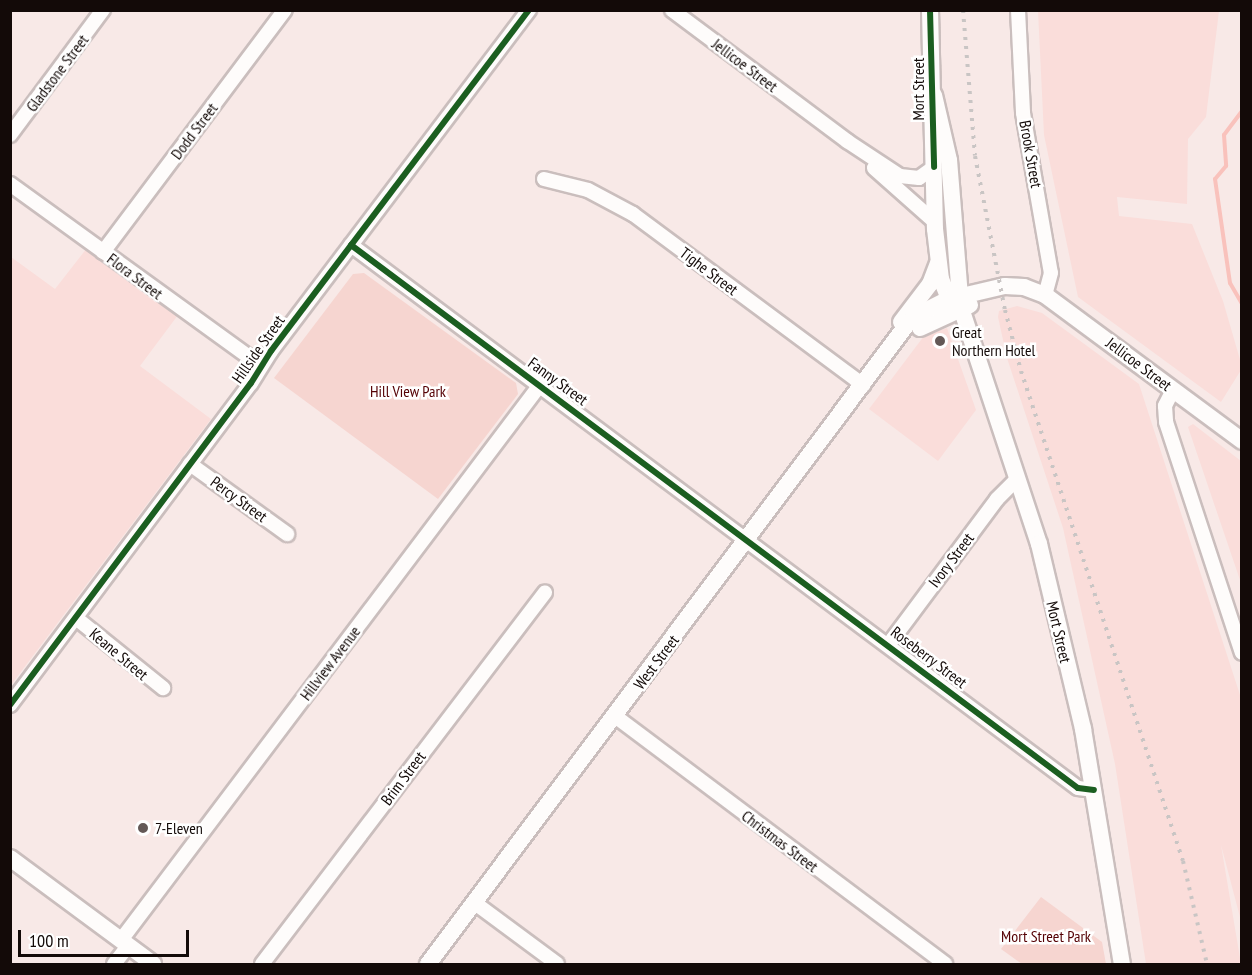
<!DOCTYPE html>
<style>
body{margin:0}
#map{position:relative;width:1252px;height:975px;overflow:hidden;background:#f8e9e7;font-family:"PT Sans Narrow",sans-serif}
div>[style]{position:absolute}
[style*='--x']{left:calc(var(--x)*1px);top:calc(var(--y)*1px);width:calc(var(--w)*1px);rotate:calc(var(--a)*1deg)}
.built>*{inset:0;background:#faddda}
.green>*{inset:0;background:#f6d5d0}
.stream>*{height:4px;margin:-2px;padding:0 2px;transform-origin:2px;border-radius:2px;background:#f9c2bc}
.roads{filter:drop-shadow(2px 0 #cabebd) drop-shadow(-2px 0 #cabebd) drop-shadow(0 2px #cabebd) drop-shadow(0 -2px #cabebd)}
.minor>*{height:14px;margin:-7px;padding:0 7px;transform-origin:7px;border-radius:7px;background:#fefcfb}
.major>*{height:16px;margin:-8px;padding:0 8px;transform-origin:8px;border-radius:8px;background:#fefcfb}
.rail>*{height:4px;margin-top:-2px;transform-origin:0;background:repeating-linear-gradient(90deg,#c9c5c4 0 3px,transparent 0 9px)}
.cycleway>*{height:6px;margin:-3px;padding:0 3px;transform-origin:3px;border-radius:3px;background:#1b5e20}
.dots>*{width:16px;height:16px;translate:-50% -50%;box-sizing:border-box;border:3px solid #fff;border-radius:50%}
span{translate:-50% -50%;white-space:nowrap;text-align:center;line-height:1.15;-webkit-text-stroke:5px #fff;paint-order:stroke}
.street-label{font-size:16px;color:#130a08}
.poi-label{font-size:16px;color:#130a08}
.left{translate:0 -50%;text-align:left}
.park-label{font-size:16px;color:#540004}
.frame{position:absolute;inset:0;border:12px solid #130a08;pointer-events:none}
.scale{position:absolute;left:18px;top:930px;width:171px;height:27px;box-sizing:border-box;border:3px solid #130a08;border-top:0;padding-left:8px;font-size:18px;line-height:21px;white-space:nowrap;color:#130a08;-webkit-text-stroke:4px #fff;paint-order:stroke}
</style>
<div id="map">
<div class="built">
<div style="clip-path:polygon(1038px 11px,1219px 11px,1206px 117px,1188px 139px,1187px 204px,1117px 197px,1119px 216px,1192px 224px,1223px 301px,1241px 363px,1241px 370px,1221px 402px,1078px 297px,1044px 135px)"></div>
<div style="clip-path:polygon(87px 248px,178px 315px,140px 366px,211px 419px,11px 685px,11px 257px,55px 289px)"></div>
<div style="clip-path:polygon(1017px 306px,1042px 313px,1139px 384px,1241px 698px,1241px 921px,1221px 845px,1241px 964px,1146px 964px,1115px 764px,1063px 528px,1007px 358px,998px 317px,999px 311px)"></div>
<div style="clip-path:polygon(947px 328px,976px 410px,938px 461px,869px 409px,924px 336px)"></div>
<div style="clip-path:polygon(1193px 424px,1241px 461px,1241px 583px,1188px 427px)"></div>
</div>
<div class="green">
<div style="clip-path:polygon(364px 273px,516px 383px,518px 394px,438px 499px,274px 378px,353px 274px)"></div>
<div style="clip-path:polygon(1041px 897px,1102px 942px,1106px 964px,1022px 964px,1001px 949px)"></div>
</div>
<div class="stream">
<div style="--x:1242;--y:67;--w:3;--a:90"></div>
<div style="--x:1242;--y:111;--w:30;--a:127"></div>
<div style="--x:1224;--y:135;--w:31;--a:86"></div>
<div style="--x:1226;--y:166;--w:17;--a:130"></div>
<div style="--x:1215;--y:179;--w:105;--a:81.8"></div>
<div style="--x:1230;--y:283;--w:24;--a:60"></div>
</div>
<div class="roads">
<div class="minor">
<div style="--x:672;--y:10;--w:219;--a:36.8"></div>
<div style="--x:847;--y:141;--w:64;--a:33.4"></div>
<div style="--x:900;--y:176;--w:19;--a:6"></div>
<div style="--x:919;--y:178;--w:19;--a:-36"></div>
<div style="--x:1018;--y:10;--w:103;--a:87.2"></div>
<div style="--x:1023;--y:113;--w:162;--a:80.1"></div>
<div style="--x:1051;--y:273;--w:23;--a:105"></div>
<div style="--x:10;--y:135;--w:156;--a:-53.4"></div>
<div style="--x:874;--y:168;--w:81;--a:41.5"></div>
<div style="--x:544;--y:179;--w:45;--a:14"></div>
<div style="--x:588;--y:190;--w:51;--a:28.1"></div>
<div style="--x:633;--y:214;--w:287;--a:36.6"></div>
<div style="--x:10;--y:184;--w:310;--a:35.9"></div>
<div style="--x:351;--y:245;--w:907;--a:36.76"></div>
<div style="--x:1078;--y:788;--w:16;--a:7"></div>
<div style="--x:103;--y:252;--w:303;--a:-53.1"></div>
<div style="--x:1173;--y:390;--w:18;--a:117"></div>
<div style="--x:1165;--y:406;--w:16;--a:86"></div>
<div style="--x:1166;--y:422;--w:243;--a:71.8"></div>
<div style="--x:190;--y:464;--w:120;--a:35.8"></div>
<div style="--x:76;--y:618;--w:112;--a:38.8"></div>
<div style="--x:889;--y:644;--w:181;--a:-53.3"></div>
<div style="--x:997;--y:499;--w:27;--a:-45"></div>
<div style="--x:10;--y:705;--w:402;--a:-53.2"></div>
<div style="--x:251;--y:383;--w:38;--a:-58"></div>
<div style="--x:271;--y:351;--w:428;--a:-52.9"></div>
<div style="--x:615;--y:716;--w:413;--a:36.9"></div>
<div style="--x:475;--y:903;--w:102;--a:36.6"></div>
<div style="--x:121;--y:940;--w:695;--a:-52.95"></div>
<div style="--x:114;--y:964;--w:23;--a:-52"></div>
<div style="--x:262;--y:964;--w:467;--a:-52.7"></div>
</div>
<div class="major">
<div style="--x:930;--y:10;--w:219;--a:88.7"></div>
<div style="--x:935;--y:229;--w:50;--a:83.2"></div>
<div style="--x:941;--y:279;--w:22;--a:68"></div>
<div style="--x:949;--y:299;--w:11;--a:38"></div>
<div style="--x:934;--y:95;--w:67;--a:77"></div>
<div style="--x:949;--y:160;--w:148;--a:85.4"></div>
<div style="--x:961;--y:308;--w:249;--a:71.7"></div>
<div style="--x:1039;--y:544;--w:190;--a:76.6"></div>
<div style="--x:1083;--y:729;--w:238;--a:80.6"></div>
<div style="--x:901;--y:322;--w:48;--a:-52.7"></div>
<div style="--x:930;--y:284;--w:22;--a:-69"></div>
<div style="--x:920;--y:328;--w:55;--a:-24.7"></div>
<div style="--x:10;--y:858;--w:178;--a:36.5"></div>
<div style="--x:428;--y:964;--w:801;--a:-53.17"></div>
<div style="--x:908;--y:323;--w:23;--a:-34"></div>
<div style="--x:927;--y:310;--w:25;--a:-27"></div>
<div style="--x:949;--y:299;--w:57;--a:-13.1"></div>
<div style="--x:1005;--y:286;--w:19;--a:3"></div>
<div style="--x:1024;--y:287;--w:22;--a:21"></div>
<div style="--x:1045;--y:295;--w:245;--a:36.5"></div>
</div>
</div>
<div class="rail">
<div style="--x:963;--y:10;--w:146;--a:85.3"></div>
<div style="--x:975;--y:156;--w:157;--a:79"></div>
<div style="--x:1005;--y:310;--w:63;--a:75.3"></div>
<div style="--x:1021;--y:371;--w:516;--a:71.71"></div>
<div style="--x:1183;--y:861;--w:106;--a:76.9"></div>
</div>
<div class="cycleway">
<div style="--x:930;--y:10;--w:157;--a:88.5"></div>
<div style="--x:351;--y:245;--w:907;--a:36.76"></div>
<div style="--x:1078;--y:788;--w:16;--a:7"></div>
<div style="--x:10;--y:705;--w:402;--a:-53.2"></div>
<div style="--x:251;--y:383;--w:38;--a:-58"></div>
<div style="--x:271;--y:351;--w:428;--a:-52.9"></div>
</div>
<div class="dots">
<div style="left:940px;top:341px;background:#635856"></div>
<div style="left:143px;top:828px;background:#635856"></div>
</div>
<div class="street-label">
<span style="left:745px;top:65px;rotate:37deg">Jellicoe Street</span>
<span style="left:57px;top:73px;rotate:-53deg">Gladstone Street</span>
<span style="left:918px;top:89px;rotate:-90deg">Mort Street</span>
<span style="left:194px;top:131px;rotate:-53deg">Dodd Street</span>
<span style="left:1031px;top:154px;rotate:80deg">Brook Street</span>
<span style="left:709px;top:271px;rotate:37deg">Tighe Street</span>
<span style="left:135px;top:276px;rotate:37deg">Flora Street</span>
<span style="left:258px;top:349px;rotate:-55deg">Hillside Street</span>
<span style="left:1139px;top:364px;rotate:37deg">Jellicoe Street</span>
<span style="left:558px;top:381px;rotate:36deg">Fanny Street</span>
<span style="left:239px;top:499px;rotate:36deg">Percy Street</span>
<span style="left:951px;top:560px;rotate:-53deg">Ivory Street</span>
<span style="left:1059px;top:632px;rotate:77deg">Mort Street</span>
<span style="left:119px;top:654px;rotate:40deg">Keane Street</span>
<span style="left:929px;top:657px;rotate:37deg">Roseberry Street</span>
<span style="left:656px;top:662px;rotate:-53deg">West Street</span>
<span style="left:330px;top:663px;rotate:-53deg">Hillview Avenue</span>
<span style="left:403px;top:778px;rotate:-53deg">Brim Street</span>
<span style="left:780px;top:841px;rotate:37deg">Christmas Street</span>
</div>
<div class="poi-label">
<span class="left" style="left:952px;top:341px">Great<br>Northern Hotel</span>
<span class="left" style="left:155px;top:828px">7-Eleven</span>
</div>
<div class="park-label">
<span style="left:408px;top:391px">Hill View Park</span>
<span style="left:1046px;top:936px">Mort Street Park</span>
</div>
<div class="frame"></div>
<div class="scale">100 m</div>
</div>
